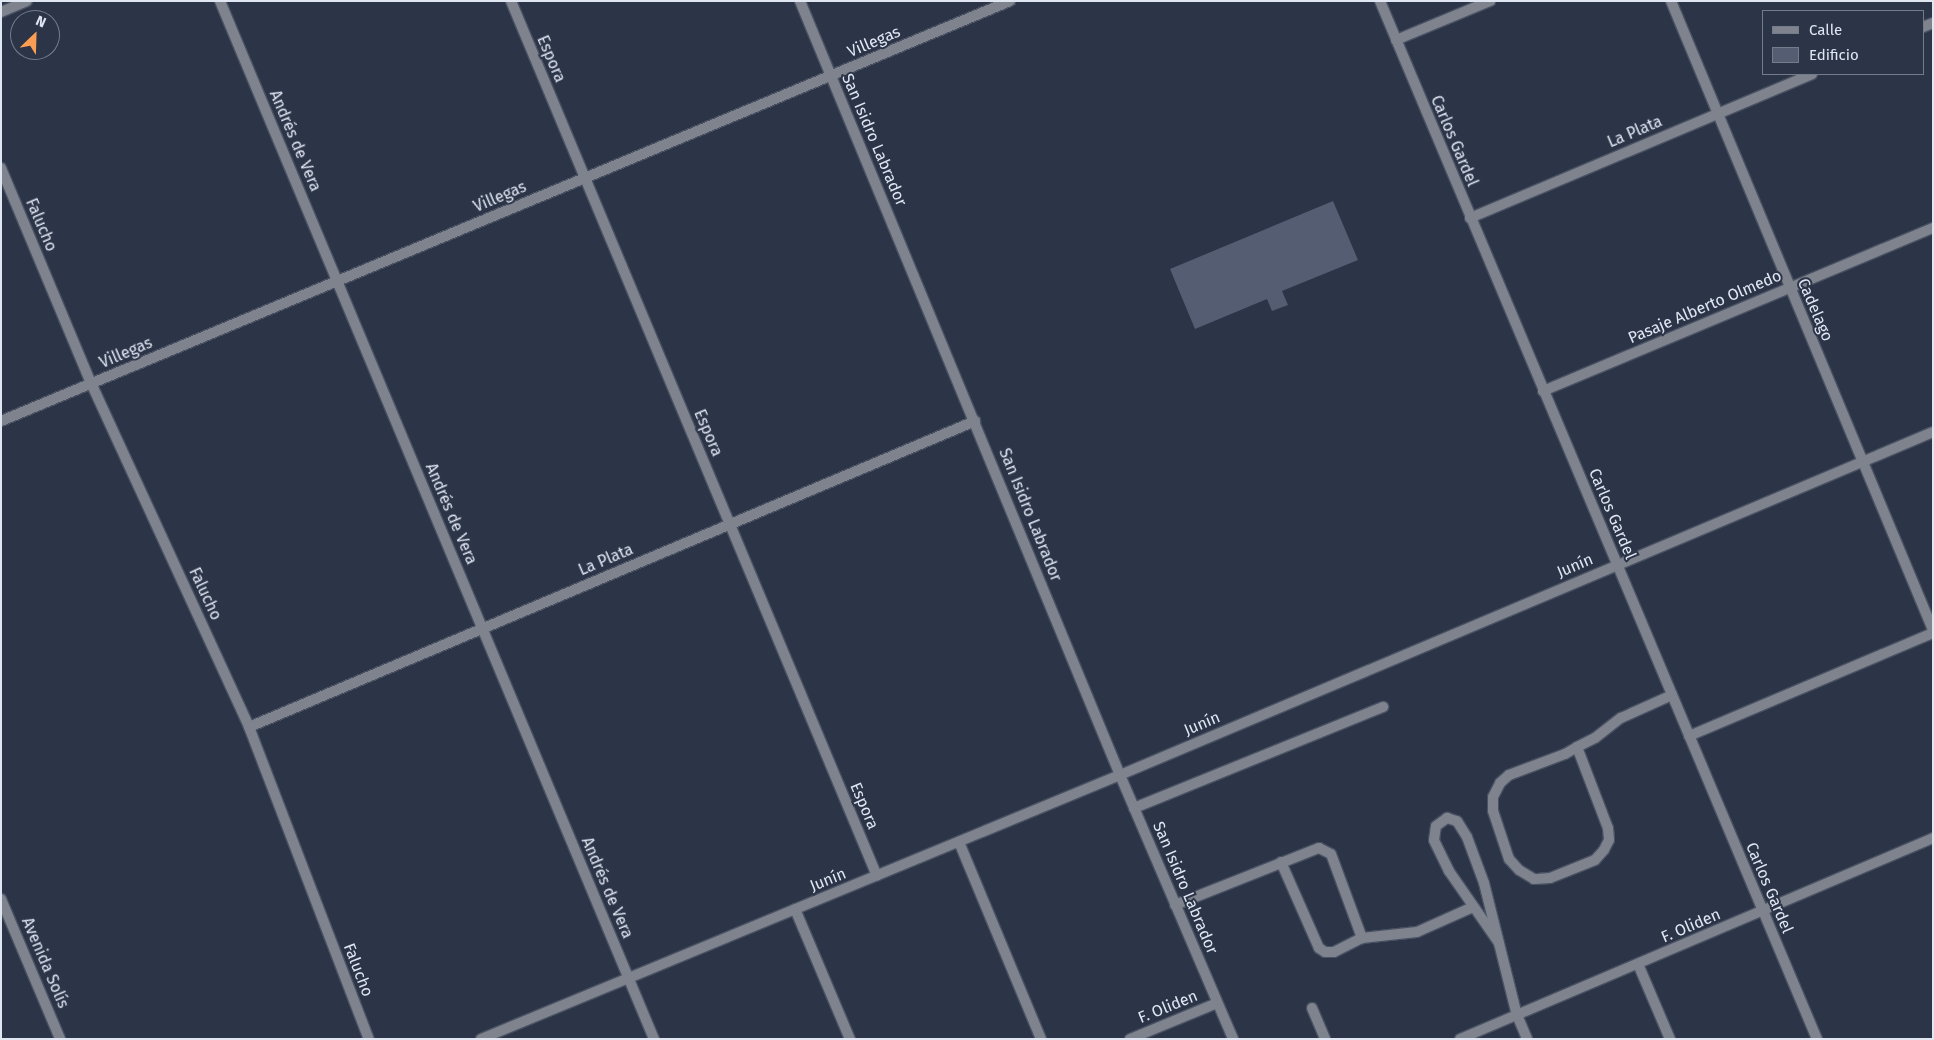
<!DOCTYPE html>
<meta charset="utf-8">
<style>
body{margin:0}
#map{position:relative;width:1934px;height:1040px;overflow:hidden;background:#2c3548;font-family:"Fira Sans",sans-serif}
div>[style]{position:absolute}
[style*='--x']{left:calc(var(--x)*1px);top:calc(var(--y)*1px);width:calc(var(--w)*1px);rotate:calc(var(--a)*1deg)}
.building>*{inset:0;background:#545d72}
.roads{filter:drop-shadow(1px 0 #495163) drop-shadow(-1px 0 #495163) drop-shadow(0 1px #495163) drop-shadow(0 -1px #495163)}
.minor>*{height:10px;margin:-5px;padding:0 5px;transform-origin:5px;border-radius:5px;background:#7e838d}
.tertiary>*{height:10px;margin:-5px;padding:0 5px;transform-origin:5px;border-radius:5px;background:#7e838d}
span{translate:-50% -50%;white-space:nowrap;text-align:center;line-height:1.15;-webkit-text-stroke:4px #2c3548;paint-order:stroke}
.street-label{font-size:16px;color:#e1e6f3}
.frame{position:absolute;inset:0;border:2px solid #e1e6f3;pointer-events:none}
.legend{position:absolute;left:1762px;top:10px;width:162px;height:65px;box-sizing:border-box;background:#2c3548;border:1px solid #747c8c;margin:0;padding:6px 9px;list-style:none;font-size:15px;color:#e1e6f3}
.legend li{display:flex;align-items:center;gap:10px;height:25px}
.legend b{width:25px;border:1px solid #747c8c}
.north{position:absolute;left:10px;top:10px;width:50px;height:50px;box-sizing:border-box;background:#2c3548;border:1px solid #747c8c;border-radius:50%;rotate:24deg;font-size:14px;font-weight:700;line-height:20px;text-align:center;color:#e1e6f3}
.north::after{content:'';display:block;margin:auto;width:18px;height:22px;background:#fc9d54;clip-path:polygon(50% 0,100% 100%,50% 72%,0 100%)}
</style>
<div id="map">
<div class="building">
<div style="clip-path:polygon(1333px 201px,1358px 260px,1282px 291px,1288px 305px,1272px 311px,1267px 299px,1195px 329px,1170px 269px)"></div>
</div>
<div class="roads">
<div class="minor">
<div style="--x:220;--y:1;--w:1125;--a:67.31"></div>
<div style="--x:511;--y:1;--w:948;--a:67.3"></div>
<div style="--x:800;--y:1;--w:838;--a:67.54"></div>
<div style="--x:1120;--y:775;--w:287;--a:66.8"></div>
<div style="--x:1380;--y:1;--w:1126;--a:67.17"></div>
<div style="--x:1671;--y:1;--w:681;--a:67.39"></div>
<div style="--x:1;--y:12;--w:28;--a:-23"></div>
<div style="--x:1923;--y:27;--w:11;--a:-22"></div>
<div style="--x:1396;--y:40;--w:102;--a:-22.5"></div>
<div style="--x:1;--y:168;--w:233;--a:67.3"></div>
<div style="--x:91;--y:383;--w:379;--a:65.3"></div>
<div style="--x:249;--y:727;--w:334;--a:69"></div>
<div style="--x:1470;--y:218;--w:371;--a:-22.8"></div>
<div style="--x:1543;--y:391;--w:423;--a:-22.7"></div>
<div style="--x:1;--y:421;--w:1093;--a:-22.6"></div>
<div style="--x:249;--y:727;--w:788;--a:-22.85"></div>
<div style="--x:1689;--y:736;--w:265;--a:-22.9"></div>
<div style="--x:1577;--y:747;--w:87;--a:69.1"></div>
<div style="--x:1608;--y:828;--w:12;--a:85"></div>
<div style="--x:1609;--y:840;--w:11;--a:117"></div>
<div style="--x:1604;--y:850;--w:13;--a:132"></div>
<div style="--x:1595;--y:860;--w:48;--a:158.2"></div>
<div style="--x:1550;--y:878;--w:16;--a:176"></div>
<div style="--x:1534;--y:879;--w:17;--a:-149"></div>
<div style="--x:1519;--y:870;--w:15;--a:-132"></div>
<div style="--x:1509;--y:859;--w:51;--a:-108.4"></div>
<div style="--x:1493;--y:811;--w:14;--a:-90"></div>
<div style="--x:1493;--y:797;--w:16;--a:-63"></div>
<div style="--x:1500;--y:783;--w:12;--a:-42"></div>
<div style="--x:1509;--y:775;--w:60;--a:-20.6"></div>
<div style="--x:1565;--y:754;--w:14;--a:-30"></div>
<div style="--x:1577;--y:747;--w:20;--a:-27"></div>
<div style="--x:1595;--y:738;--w:33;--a:-38"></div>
<div style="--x:1621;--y:718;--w:56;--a:-24.3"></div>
<div style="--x:1134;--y:808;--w:269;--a:-22.1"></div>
<div style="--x:959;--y:842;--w:213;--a:67.4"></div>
<div style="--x:1281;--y:862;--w:94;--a:66.2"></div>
<div style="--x:1319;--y:948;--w:7;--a:34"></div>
<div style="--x:1325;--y:952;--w:9;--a:0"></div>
<div style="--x:1334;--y:952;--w:31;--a:-27"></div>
<div style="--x:1362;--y:938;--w:55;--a:-6.2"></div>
<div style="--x:1417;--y:932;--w:61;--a:-24.1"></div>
<div style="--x:1175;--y:905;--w:155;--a:-21.6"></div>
<div style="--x:1319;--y:848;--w:13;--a:27"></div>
<div style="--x:1331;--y:854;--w:90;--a:69.7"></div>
<div style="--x:795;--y:909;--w:141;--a:67.1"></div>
<div style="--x:1499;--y:943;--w:88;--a:-124.8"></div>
<div style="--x:1449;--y:871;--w:34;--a:-116"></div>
<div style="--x:1434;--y:840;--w:14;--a:-82"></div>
<div style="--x:1436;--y:826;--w:14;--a:-36"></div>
<div style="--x:1447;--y:818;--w:10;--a:17"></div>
<div style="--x:1457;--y:821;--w:19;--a:58"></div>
<div style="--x:1467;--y:837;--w:49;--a:69.7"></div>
<div style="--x:1484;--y:883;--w:136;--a:76"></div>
<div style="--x:1517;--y:1015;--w:26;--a:67"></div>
<div style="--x:1638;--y:964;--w:82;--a:66.9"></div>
<div style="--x:1312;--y:1008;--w:34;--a:67"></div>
<div style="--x:481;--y:1039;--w:691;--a:-22.45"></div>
<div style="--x:1120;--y:775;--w:882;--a:-22.87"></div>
<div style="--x:1130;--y:1039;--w:94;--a:-22.5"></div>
<div style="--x:1460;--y:1039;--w:514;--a:-23.02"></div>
</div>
<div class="tertiary">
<div style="--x:1;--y:899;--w:152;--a:67.1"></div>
</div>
</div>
<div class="street-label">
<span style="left:874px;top:42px;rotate:-23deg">Villegas</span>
<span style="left:551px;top:59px;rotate:67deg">Espora</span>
<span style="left:1635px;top:132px;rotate:-23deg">La Plata</span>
<span style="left:874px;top:140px;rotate:67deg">San Isidro Labrador</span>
<span style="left:295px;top:141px;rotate:67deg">Andrés de Vera</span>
<span style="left:1454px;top:141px;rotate:67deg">Carlos Gardel</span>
<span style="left:500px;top:197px;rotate:-23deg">Villegas</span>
<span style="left:41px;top:225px;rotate:67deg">Falucho</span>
<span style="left:1705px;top:307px;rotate:-23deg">Pasaje Alberto Olmedo</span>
<span style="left:1815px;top:310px;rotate:67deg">Cadelago</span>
<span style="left:126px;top:353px;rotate:-23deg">Villegas</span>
<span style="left:708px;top:433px;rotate:67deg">Espora</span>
<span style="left:451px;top:514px;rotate:67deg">Andrés de Vera</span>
<span style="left:1612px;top:514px;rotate:67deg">Carlos Gardel</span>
<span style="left:1030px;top:515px;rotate:68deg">San Isidro Labrador</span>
<span style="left:606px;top:560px;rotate:-23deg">La Plata</span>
<span style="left:1575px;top:566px;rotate:-23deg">Junín</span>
<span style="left:205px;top:594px;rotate:65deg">Falucho</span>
<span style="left:1202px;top:724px;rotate:-23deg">Junín</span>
<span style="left:864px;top:806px;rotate:67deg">Espora</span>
<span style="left:828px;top:880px;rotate:-22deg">Junín</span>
<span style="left:607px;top:888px;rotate:67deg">Andrés de Vera</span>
<span style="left:1185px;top:888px;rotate:67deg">San Isidro Labrador</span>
<span style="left:1769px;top:888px;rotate:67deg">Carlos Gardel</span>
<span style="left:1691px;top:926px;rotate:-23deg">F. Oliden</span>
<span style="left:45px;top:963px;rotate:67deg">Avenida Solís</span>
<span style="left:358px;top:970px;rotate:69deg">Falucho</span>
<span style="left:1168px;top:1007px;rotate:-22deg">F. Oliden</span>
</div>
<div class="frame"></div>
<ul class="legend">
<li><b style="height:6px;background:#7e838d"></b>Calle</li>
<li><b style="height:14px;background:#545d72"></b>Edificio</li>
</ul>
<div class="north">N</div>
</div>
